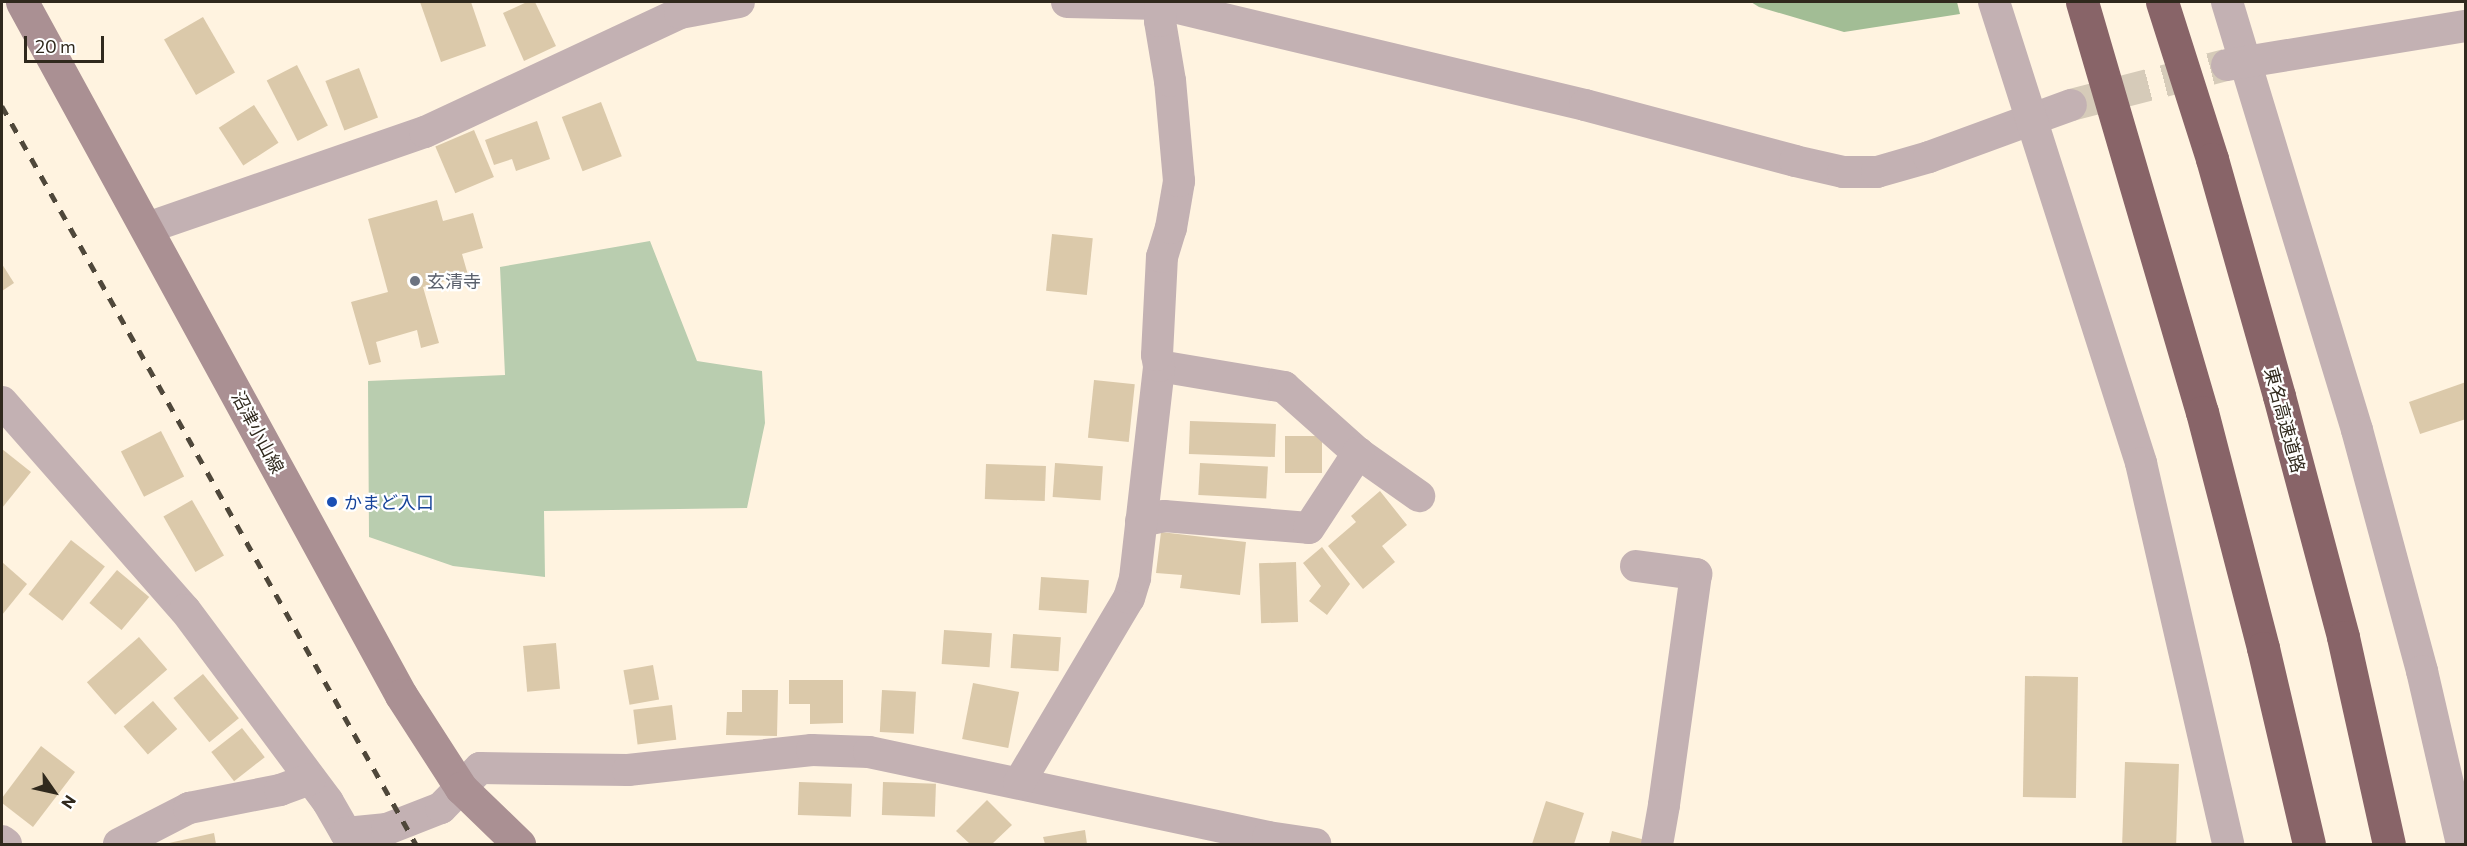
<!DOCTYPE html>
<meta charset="utf-8">
<style>
body{margin:0}
#map{position:relative;width:2467px;height:846px;overflow:hidden;background:#fff3e0;font-family:Commissioner,"Noto Sans JP",sans-serif}
div>[style]{position:absolute}
[style*='--x']{left:calc(var(--x)*1px);top:calc(var(--y)*1px);width:calc(var(--w)*1px);rotate:calc(var(--a)*1deg)}
.green>*{inset:0;background:#b9cdaf}
.forest>*{inset:0;background:#a2bd95}
.building>*{inset:0;background:#dbc9aa;transform-origin:0 0}
.minor-tunnel>*{height:32px;margin-top:-16px;transform-origin:0;background:repeating-linear-gradient(90deg,#d6cbb9 0 32px,transparent 0 48px)}
.minor>*{height:32px;margin:-16px;padding:0 16px;transform-origin:16px;border-radius:16px;background:#c3b1b3}
.secondary>*{height:33px;margin:-16.5px;padding:0 16.5px;transform-origin:16.5px;border-radius:16.5px;background:#aa9093}
.motorway>*{height:33px;margin:-16.5px;padding:0 16.5px;transform-origin:16.5px;border-radius:16.5px;background:#886468}
.rail>*{height:4.5px;margin-top:-2.25px;transform-origin:0;background:repeating-linear-gradient(90deg,#4f473a 0 10px,transparent 0 20px)}
.dots>*{width:16px;height:16px;translate:-50% -50%;box-sizing:border-box;border:3px solid #fff;border-radius:50%}
span{translate:-50% -50%;white-space:nowrap;text-align:center;line-height:1.15;-webkit-text-stroke:4.5px #fff;paint-order:stroke}
.worship-label{font-size:18px;color:#5b616d}
.left{translate:0 -50%;text-align:left}
.street-label{font-size:18px;color:#30291d}
.transit-label{font-size:18px;color:#164399}
.frame{position:absolute;inset:0;border:3px solid #30291d;pointer-events:none}
.north{position:absolute;left:24px;top:762px;width:60px;height:60px;-webkit-text-stroke:4px #fff;paint-order:stroke;rotate:124deg;font-size:16px;font-weight:700;line-height:24px;text-align:center;color:#30291d}
.north::after{content:'';display:block;margin:auto;width:21px;height:27px;background:#30291d;clip-path:polygon(50% 0,100% 100%,50% 72%,0 100%)}
.scale{position:absolute;left:24px;top:36px;width:80px;height:27px;box-sizing:border-box;border:3px solid #30291d;border-top:0;padding-left:8px;font-size:18px;line-height:21px;white-space:nowrap;color:#30291d;-webkit-text-stroke:4px #fff;paint-order:stroke}
</style>
<div id="map">
<div class="green">
<div style="clip-path:polygon(650px 241px,697px 361px,762px 371px,765px 423px,747px 508px,544px 511px,545px 577px,453px 566px,369px 537px,368px 381px,505px 375px,500px 267px)"></div>
</div>
<div class="forest">
<div style="clip-path:polygon(1751px 2px,1957px 2px,1960px 14px,1844px 32px,1759px 7px)"></div>
</div>
<div class="building">
<div style="clip-path:polygon(420px 2px,471px 2px,486px 46px,441px 62px)"></div>
<div style="clip-path:polygon(527px 2px,535px 2px,556px 46px,524px 61px,503px 13px)"></div>
<div style="left:203px;top:17px;width:64px;height:45px;rotate:60deg"></div>
<div style="left:297px;top:65px;width:68px;height:34px;rotate:63deg"></div>
<div style="left:359px;top:68px;width:53px;height:36px;rotate:69deg"></div>
<div style="left:601px;top:102px;width:58px;height:42px;rotate:69deg"></div>
<div style="left:254px;top:105px;width:45px;height:42px;rotate:57deg"></div>
<div style="clip-path:polygon(537px 121px,550px 159px,516px 171px,512px 159px,494px 165px,485px 140px)"></div>
<div style="left:474px;top:130px;width:51px;height:42px;rotate:67deg"></div>
<div style="clip-path:polygon(437px 200px,443px 221px,473px 213px,483px 248px,462px 254px,468px 275px,423px 287px,439px 343px,421px 348px,417px 330px,376px 342px,381px 362px,369px 365px,351px 302px,388px 292px,368px 219px)"></div>
<div style="left:1052px;top:234px;width:41px;height:57px;rotate:6deg"></div>
<div style="clip-path:polygon(2px 264px,14px 283px,2px 291px)"></div>
<div style="left:1094px;top:380px;width:41px;height:58px;rotate:6deg"></div>
<div style="clip-path:polygon(2466px 382px,2466px 419px,2420px 434px,2409px 402px)"></div>
<div style="left:1190px;top:421px;width:86px;height:33px;rotate:2deg"></div>
<div style="left:161px;top:431px;width:51px;height:45px;rotate:63deg"></div>
<div style="left:1285px;top:436px;width:37px;height:37px"></div>
<div style="clip-path:polygon(2px 449px,31px 472px,2px 508px)"></div>
<div style="left:1055px;top:463px;width:48px;height:34px;rotate:4deg"></div>
<div style="left:1200px;top:463px;width:68px;height:32px;rotate:3deg"></div>
<div style="left:986px;top:464px;width:60px;height:35px;rotate:2deg"></div>
<div style="clip-path:polygon(1380px 491px,1407px 525px,1382px 546px,1395px 562px,1363px 589px,1328px 546px,1356px 522px,1351px 516px)"></div>
<div style="left:192px;top:500px;width:64px;height:33px;rotate:60deg"></div>
<div style="clip-path:polygon(1161px 532px,1246px 542px,1240px 595px,1180px 588px,1182px 575px,1156px 573px)"></div>
<div style="left:71px;top:540px;width:43px;height:69px;rotate:38deg"></div>
<div style="clip-path:polygon(1322px 547px,1350px 584px,1327px 615px,1309px 601px,1321px 586px,1303px 563px)"></div>
<div style="clip-path:polygon(2px 562px,27px 584px,2px 615px)"></div>
<div style="left:1296px;top:562px;width:60px;height:37px;rotate:88deg"></div>
<div style="left:117px;top:570px;width:42px;height:43px;rotate:40deg"></div>
<div style="left:1041px;top:577px;width:48px;height:33px;rotate:4deg"></div>
<div style="left:944px;top:630px;width:48px;height:34px;rotate:4deg"></div>
<div style="left:1013px;top:634px;width:48px;height:34px;rotate:4deg"></div>
<div style="left:139px;top:637px;width:43px;height:69px;rotate:49deg"></div>
<div style="left:556px;top:643px;width:46px;height:33px;rotate:85deg"></div>
<div style="left:653px;top:665px;width:35px;height:30px;rotate:80deg"></div>
<div style="left:203px;top:674px;width:57px;height:38px;rotate:51deg"></div>
<div style="left:2025px;top:676px;width:53px;height:121px;rotate:1deg"></div>
<div style="clip-path:polygon(789px 680px,843px 680px,843px 723px,810px 724px,810px 704px,789px 704px)"></div>
<div style="left:973px;top:683px;width:47px;height:57px;rotate:11deg"></div>
<div style="clip-path:polygon(742px 690px,778px 690px,777px 736px,726px 735px,727px 712px,742px 712px)"></div>
<div style="left:882px;top:690px;width:34px;height:42px;rotate:3deg"></div>
<div style="left:153px;top:701px;width:37px;height:39px;rotate:49deg"></div>
<div style="left:672px;top:705px;width:35px;height:39px;rotate:83deg"></div>
<div style="left:242px;top:728px;width:37px;height:39px;rotate:52deg"></div>
<div style="clip-path:polygon(41px 746px,75px 772px,33px 827px,2px 803px,2px 798px)"></div>
<div style="left:2125px;top:762px;width:54px;height:82px;rotate:2deg"></div>
<div style="left:799px;top:782px;width:53px;height:33px;rotate:2deg"></div>
<div style="left:883px;top:782px;width:53px;height:33px;rotate:2deg"></div>
<div style="clip-path:polygon(987px 800px,1012px 825px,992px 844px,970px 844px,956px 831px)"></div>
<div style="clip-path:polygon(1546px 801px,1584px 813px,1574px 844px,1532px 844px)"></div>
<div style="clip-path:polygon(1085px 830px,1087px 844px,1045px 844px,1043px 837px)"></div>
<div style="clip-path:polygon(1612px 831px,1645px 840px,1644px 844px,1609px 844px)"></div>
<div style="clip-path:polygon(214px 833px,216px 844px,169px 844px,169px 843px)"></div>
</div>
<div class="minor-tunnel">
<div style="--x:2071;--y:105;--w:160;--a:-14.5"></div>
</div>
<div class="minor">
<div style="--x:1067;--y:2;--w:94;--a:1.2"></div>
<div style="--x:1161;--y:4;--w:436;--a:13.4"></div>
<div style="--x:1585;--y:105;--w:217;--a:14.9"></div>
<div style="--x:1795;--y:161;--w:49;--a:12.9"></div>
<div style="--x:1843;--y:172;--w:34;--a:0"></div>
<div style="--x:1877;--y:172;--w:54;--a:-16.1"></div>
<div style="--x:1929;--y:157;--w:151;--a:-20.1"></div>
<div style="--x:1994;--y:2;--w:484;--a:72.3"></div>
<div style="--x:2141;--y:463;--w:391;--a:77.1"></div>
<div style="--x:2227;--y:2;--w:447;--a:73.1"></div>
<div style="--x:2357;--y:430;--w:250;--a:74.9"></div>
<div style="--x:2422;--y:671;--w:178;--a:77"></div>
<div style="--x:2227;--y:65;--w:242;--a:-9.3"></div>
<div style="--x:147;--y:228;--w:294;--a:-19.1"></div>
<div style="--x:425;--y:132;--w:281;--a:-25"></div>
<div style="--x:680;--y:13;--w:60;--a:-10.6"></div>
<div style="--x:1159;--y:366;--w:127;--a:9.5"></div>
<div style="--x:1284;--y:387;--w:99;--a:41.7"></div>
<div style="--x:1358;--y:453;--w:75;--a:35.2"></div>
<div style="--x:2;--y:402;--w:277;--a:48.7"></div>
<div style="--x:185;--y:610;--w:239;--a:53.3"></div>
<div style="--x:328;--y:802;--w:36;--a:60"></div>
<div style="--x:346;--y:833;--w:41;--a:-5.6"></div>
<div style="--x:387;--y:829;--w:58;--a:-21.3"></div>
<div style="--x:441;--y:808;--w:56;--a:-45.7"></div>
<div style="--x:480;--y:768;--w:148;--a:0.8"></div>
<div style="--x:628;--y:770;--w:185;--a:-6.2"></div>
<div style="--x:812;--y:750;--w:57;--a:2"></div>
<div style="--x:869;--y:752;--w:408;--a:12"></div>
<div style="--x:1268;--y:837;--w:48;--a:8.5"></div>
<div style="--x:1141;--y:521;--w:24;--a:-12"></div>
<div style="--x:1164;--y:516;--w:145;--a:4.7"></div>
<div style="--x:1309;--y:528;--w:90;--a:-56.8"></div>
<div style="--x:1636;--y:566;--w:61;--a:7.6"></div>
<div style="--x:1696;--y:574;--w:233;--a:97.9"></div>
<div style="--x:1664;--y:805;--w:40;--a:100"></div>
<div style="--x:1019;--y:783;--w:215;--a:-59.3"></div>
<div style="--x:1129;--y:598;--w:21;--a:-73"></div>
<div style="--x:1135;--y:578;--w:213;--a:-83.5"></div>
<div style="--x:1159;--y:366;--w:11;--a:-100"></div>
<div style="--x:1157;--y:355;--w:98;--a:-87.1"></div>
<div style="--x:1162;--y:257;--w:30;--a:-73"></div>
<div style="--x:1171;--y:228;--w:48;--a:-80.3"></div>
<div style="--x:1179;--y:181;--w:100;--a:-95.1"></div>
<div style="--x:1170;--y:81;--w:61;--a:-99.5"></div>
<div style="--x:1160;--y:21;--w:17;--a:-87"></div>
<div style="--x:2;--y:841;--w:5;--a:37"></div>
<div style="--x:119;--y:844;--w:79;--a:-27.2"></div>
<div style="--x:189;--y:808;--w:93;--a:-11.2"></div>
<div style="--x:280;--y:790;--w:32;--a:-20"></div>
</div>
<div class="secondary">
<div style="--x:22;--y:2;--w:790;--a:61.33"></div>
<div style="--x:401;--y:695;--w:111;--a:57.2"></div>
<div style="--x:461;--y:788;--w:81;--a:44"></div>
</div>
<div class="motorway">
<div style="--x:2082;--y:2;--w:427;--a:73.7"></div>
<div style="--x:2202;--y:412;--w:244;--a:75.5"></div>
<div style="--x:2263;--y:648;--w:201;--a:76.8"></div>
<div style="--x:2162;--y:2;--w:165;--a:72.3"></div>
<div style="--x:2212;--y:159;--w:246;--a:74.2"></div>
<div style="--x:2279;--y:396;--w:249;--a:75.1"></div>
<div style="--x:2343;--y:637;--w:212;--a:77.5"></div>
</div>
<div class="rail">
<div style="--x:2;--y:106;--w:846;--a:60.71"></div>
</div>
<div class="dots">
<div style="left:415px;top:281px;background:#6b7280"></div>
<div style="left:332px;top:502px;background:#1a4fb4"></div>
</div>
<div class="worship-label">
<span class="left" style="left:427px;top:281px">玄清寺</span>
</div>
<div class="street-label">
<span style="left:2285px;top:420px;rotate:75deg">東名高速道路</span>
<span style="left:258px;top:432px;rotate:62deg">沼津小山線</span>
</div>
<div class="transit-label">
<span class="left" style="left:344px;top:502px">かまど入口</span>
</div>
<div class="frame"></div>
<div class="north">N</div>
<div class="scale">20 m</div>
</div>
